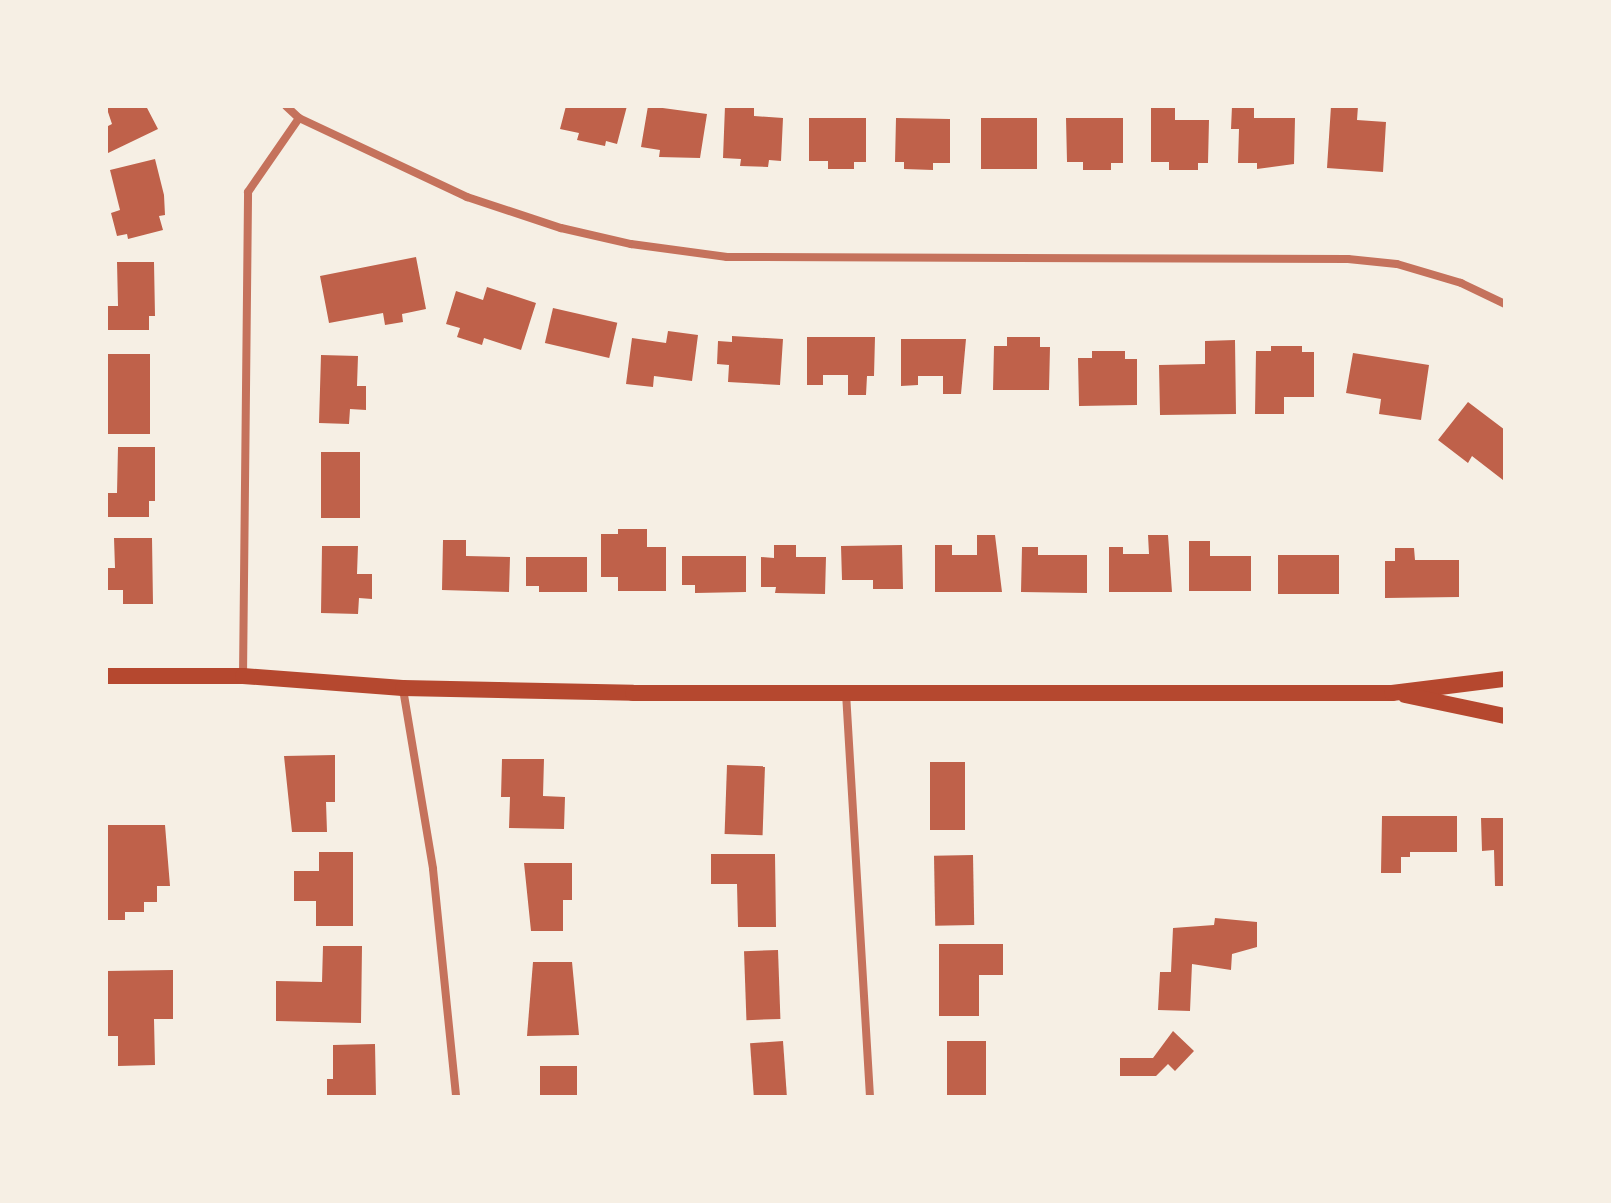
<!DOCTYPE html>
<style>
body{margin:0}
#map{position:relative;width:1611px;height:1203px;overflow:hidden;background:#f6efe4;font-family:"Archivo Narrow",sans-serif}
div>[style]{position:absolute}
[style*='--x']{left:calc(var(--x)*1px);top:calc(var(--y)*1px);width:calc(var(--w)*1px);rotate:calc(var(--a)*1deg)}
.building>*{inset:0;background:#bf614a;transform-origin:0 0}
.minor>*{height:8px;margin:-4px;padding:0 4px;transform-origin:4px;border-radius:4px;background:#c5725c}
.secondary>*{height:16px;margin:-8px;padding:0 8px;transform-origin:8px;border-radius:8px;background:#b5482f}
span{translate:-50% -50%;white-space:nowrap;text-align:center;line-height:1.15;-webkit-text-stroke:8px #f6efe4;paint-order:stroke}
.frame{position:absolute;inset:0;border:108px solid #f6efe4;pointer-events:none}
</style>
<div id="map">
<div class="building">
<div style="clip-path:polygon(106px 106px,146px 106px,158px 129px,106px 154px,106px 127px,112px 124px)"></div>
<div style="clip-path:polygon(566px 106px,627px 106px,617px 144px,606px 141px,605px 146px,577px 140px,579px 133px,560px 129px)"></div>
<div style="clip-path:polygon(648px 106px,707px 114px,700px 158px,659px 157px,660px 150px,641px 147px)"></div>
<div style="clip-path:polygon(725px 106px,754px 106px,754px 116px,783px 118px,781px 161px,769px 160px,768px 167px,740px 166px,741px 159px,723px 158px)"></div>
<div style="clip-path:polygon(1151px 106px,1175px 106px,1175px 120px,1209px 120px,1208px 163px,1198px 163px,1198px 170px,1169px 170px,1169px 162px,1151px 162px)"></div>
<div style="clip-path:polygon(1232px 106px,1254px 106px,1254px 118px,1295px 118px,1294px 164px,1257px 169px,1257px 163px,1238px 163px,1239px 129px,1231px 129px)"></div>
<div style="clip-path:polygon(1331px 106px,1358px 106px,1357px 120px,1386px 122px,1383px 172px,1327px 168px)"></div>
<div style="clip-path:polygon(809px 118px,866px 118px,866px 162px,854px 162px,854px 169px,828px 169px,828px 161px,809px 161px)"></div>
<div style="clip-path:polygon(896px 118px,950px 119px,950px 163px,933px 163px,933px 170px,904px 169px,904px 162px,895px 162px)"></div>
<div style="left:981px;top:118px;width:56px;height:51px"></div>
<div style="clip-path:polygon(1066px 118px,1123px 118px,1123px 163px,1111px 163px,1111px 170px,1083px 170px,1083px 162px,1067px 162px)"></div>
<div style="clip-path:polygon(155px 159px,164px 195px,165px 215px,159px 216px,163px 230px,128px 239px,127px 234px,117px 236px,111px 213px,120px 210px,110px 170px)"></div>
<div style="clip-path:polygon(416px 257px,426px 309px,402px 314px,403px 322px,385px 325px,383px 313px,329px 323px,320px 276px)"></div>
<div style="clip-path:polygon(117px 262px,154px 262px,155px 316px,149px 316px,149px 330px,106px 330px,106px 306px,118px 306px)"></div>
<div style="clip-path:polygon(487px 287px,536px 303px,521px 350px,484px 338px,482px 345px,457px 337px,460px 328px,446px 324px,456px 291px,483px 300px)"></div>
<div style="left:553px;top:308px;width:66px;height:36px;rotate:13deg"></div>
<div style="clip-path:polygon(668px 331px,698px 335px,692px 381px,654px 376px,653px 387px,626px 384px,632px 338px,666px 343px)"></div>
<div style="clip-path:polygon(732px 336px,783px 339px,780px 385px,728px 382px,729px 365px,717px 364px,718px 341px,732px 342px)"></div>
<div style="clip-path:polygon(807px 337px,875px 337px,874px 376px,867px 376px,866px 395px,848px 395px,848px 375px,823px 375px,823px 385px,807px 385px)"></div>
<div style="clip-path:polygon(1007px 337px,1040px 337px,1040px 347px,1050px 347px,1049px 390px,993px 390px,994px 346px,1007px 346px)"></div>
<div style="clip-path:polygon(901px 339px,966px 339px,961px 394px,943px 394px,943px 376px,918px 376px,918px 385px,901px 386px)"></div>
<div style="clip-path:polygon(1235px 340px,1236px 414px,1160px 415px,1159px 365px,1205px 364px,1205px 341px)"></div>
<div style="clip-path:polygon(1271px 346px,1302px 346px,1302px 352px,1314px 352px,1314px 397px,1284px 397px,1284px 414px,1255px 414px,1256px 351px,1271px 351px)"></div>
<div style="clip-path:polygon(1092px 351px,1125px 351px,1125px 359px,1137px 359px,1137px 405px,1079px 406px,1078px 358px,1092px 358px)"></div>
<div style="clip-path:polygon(1353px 353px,1429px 365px,1421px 420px,1379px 414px,1381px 399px,1346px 393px)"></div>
<div style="left:150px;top:354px;width:80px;height:44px;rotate:90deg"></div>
<div style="clip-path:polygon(321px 355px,358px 356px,357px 386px,366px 386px,366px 410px,350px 409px,349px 424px,319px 423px)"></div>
<div style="clip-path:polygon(1468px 402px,1505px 430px,1503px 480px,1472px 456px,1468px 463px,1438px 440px)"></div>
<div style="clip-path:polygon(118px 447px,155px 447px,155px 501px,149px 501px,149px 517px,106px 517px,106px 493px,117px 493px)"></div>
<div style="left:321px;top:452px;width:39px;height:66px"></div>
<div style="clip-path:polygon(618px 529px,647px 529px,647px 547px,666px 547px,666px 591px,618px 591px,618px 577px,601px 577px,601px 534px,618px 534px)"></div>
<div style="clip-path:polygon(977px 535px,995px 535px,1002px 592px,935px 592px,935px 545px,952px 545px,952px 555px,977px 555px)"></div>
<div style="clip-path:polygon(1148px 535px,1168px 535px,1172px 592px,1109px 592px,1109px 547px,1123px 547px,1123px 554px,1149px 554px)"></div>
<div style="clip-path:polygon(114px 538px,152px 538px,153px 604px,123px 604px,123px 590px,107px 590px,107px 568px,115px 568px)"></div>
<div style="clip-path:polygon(443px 540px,466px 540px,466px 556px,510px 557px,509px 592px,442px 590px)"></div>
<div style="clip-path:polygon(1189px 541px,1210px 541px,1210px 556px,1251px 556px,1251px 591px,1189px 591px)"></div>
<div style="clip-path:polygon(774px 545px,796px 545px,796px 557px,826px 557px,825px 594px,775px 593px,776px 587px,761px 587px,761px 557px,774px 558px)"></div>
<div style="clip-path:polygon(902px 545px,903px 589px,873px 589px,873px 580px,842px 580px,841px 546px)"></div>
<div style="clip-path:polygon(322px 546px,358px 546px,357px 574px,372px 574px,372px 599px,359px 598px,358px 614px,321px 613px)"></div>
<div style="clip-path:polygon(1022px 547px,1038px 547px,1038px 555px,1087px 555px,1087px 593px,1021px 592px)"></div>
<div style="clip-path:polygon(1395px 548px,1414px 548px,1415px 560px,1459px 560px,1459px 597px,1385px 598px,1385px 561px,1395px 561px)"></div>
<div style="left:1278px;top:555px;width:61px;height:39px"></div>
<div style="clip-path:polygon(682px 556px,746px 556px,746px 592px,695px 593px,695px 585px,682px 585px)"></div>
<div style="clip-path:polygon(526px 557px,587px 557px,587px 592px,539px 592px,539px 586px,526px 586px)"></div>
<div style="clip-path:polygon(335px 755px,335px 802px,326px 802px,327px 832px,292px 832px,284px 756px)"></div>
<div style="clip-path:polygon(502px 759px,544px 759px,543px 796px,565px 797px,564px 829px,509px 828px,510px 797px,501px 797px)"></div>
<div style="left:930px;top:762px;width:35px;height:68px"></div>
<div style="left:727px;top:765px;width:38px;height:69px;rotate:2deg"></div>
<div style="clip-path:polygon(1382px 816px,1457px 816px,1457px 852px,1410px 852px,1410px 857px,1401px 857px,1401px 873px,1381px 873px)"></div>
<div style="clip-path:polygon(1481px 818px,1505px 818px,1505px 886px,1495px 886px,1494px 850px,1482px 851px)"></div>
<div style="clip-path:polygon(106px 825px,165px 825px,170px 886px,157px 886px,157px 902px,144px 902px,144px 912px,125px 912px,125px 920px,106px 920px)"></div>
<div style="clip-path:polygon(319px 852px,353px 852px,353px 926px,316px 926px,316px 901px,294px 901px,294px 871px,319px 871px)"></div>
<div style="clip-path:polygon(711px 854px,775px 854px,776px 927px,738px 927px,737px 884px,711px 884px)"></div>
<div style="left:973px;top:855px;width:70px;height:39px;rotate:89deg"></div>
<div style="clip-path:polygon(524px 863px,572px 863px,572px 900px,563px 900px,563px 931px,531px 931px)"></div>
<div style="clip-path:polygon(1215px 918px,1257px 922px,1257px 947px,1232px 954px,1231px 970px,1192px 964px,1190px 1011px,1158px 1010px,1160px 972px,1171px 972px,1173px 928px,1214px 925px)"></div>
<div style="clip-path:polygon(939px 944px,1003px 944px,1003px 975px,979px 975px,979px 1016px,939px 1016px)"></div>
<div style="clip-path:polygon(323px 946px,362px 946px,361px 1023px,276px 1021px,276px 981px,322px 982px)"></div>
<div style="left:778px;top:950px;width:69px;height:34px;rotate:88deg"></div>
<div style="clip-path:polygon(533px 962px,572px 962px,579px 1035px,527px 1036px)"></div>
<div style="clip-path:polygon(173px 970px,173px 1019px,154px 1019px,155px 1065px,118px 1066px,118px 1036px,106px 1036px,106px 971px)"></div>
<div style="clip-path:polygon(1173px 1031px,1194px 1051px,1175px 1071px,1168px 1064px,1156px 1076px,1120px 1076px,1120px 1058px,1153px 1058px)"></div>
<div style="left:783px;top:1041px;width:56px;height:33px;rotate:86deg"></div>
<div style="left:947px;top:1041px;width:39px;height:56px"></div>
<div style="clip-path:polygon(375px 1044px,376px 1097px,327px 1097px,327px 1079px,333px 1079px,333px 1045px)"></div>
<div style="left:540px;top:1066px;width:37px;height:31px"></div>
</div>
<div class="minor">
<div style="--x:286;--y:106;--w:18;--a:43"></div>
<div style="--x:299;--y:118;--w:186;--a:25.2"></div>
<div style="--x:467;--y:197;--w:99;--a:18.3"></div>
<div style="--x:561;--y:228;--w:72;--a:12.9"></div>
<div style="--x:631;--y:244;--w:97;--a:7.7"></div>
<div style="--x:727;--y:257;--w:621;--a:0.18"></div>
<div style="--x:1348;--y:259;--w:49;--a:5.8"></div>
<div style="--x:1397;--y:264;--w:67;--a:16.5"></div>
<div style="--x:1461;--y:283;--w:49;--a:25.5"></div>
<div style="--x:243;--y:676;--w:484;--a:-89.4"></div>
<div style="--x:248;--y:192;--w:90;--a:-55.4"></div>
<div style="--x:403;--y:689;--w:182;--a:80.5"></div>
<div style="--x:433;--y:869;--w:229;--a:84.2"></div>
<div style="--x:846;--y:693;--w:405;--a:86.6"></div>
</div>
<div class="secondary">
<div style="--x:106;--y:676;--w:137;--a:0"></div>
<div style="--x:243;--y:676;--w:160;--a:4.3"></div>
<div style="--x:403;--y:688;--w:230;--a:1.2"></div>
<div style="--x:633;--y:693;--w:759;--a:0"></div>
<div style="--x:1392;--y:693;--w:114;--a:-7.1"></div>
<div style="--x:1405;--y:695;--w:102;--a:11.9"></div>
</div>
<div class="frame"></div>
</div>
